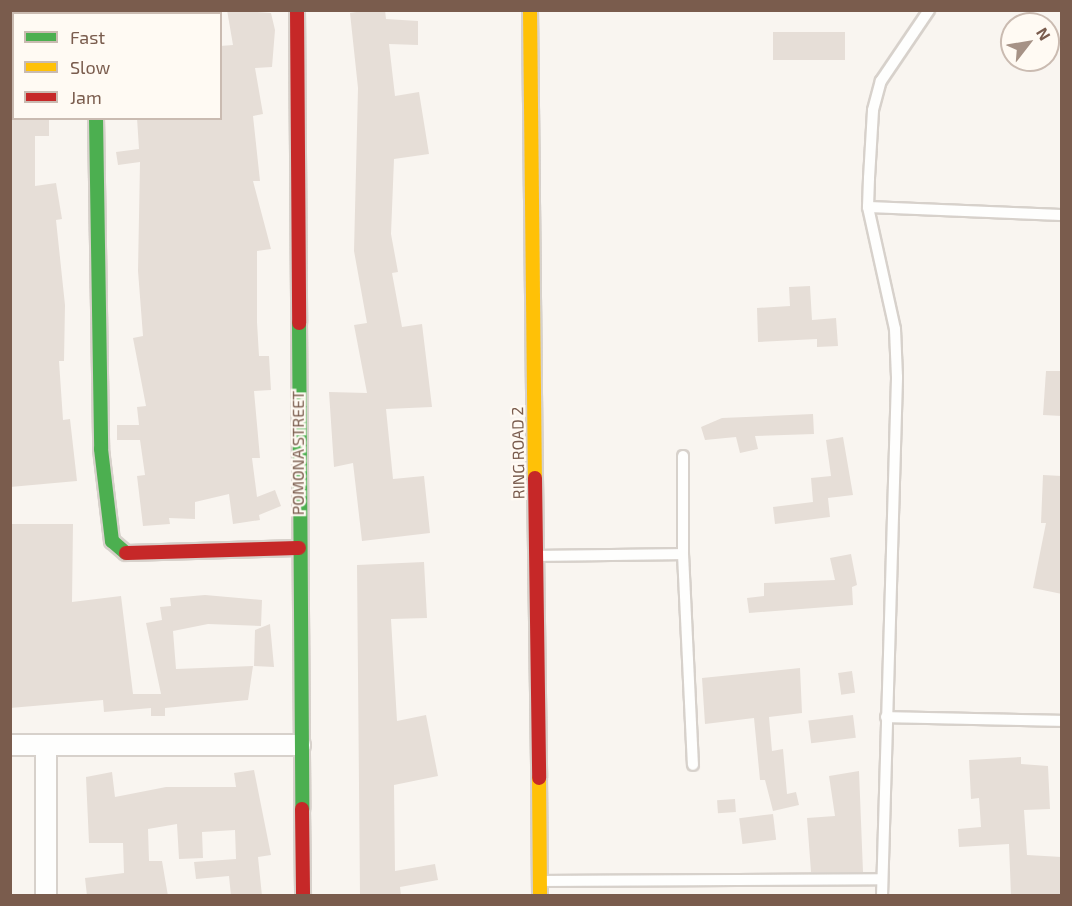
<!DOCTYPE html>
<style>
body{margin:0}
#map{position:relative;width:1072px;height:906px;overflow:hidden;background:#f9f5f0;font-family:"Exo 2",sans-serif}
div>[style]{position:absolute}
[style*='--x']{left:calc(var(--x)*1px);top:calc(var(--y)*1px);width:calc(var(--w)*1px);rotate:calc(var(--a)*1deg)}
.building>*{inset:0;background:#e6ded7;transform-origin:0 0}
.roads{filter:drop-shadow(2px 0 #d7d1cb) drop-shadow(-2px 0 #d7d1cb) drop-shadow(0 2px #d7d1cb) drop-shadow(0 -2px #d7d1cb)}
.lane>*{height:10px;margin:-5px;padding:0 5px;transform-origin:5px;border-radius:5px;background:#fefefd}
.street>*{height:20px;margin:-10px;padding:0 10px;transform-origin:10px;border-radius:10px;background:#fefefd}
.fast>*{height:14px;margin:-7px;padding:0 7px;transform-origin:7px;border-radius:7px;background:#4caf50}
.slow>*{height:14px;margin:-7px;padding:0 7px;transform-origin:7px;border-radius:7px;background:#ffc107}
.jam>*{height:14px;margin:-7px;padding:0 7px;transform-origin:7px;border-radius:7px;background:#c62828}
span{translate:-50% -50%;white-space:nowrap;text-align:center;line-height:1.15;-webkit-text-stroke:4.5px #fffaf3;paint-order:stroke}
.street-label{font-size:16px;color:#7a5c4d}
.frame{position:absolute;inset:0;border:12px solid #7a5c4d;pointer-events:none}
.legend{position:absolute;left:12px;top:12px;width:210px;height:108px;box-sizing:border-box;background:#fffaf3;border:2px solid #cabbb1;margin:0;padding:8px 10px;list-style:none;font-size:18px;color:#7a5c4d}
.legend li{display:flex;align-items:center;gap:12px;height:30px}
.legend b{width:30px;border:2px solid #cabbb1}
.north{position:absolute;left:1000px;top:12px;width:60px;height:60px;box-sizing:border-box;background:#fffaf3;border:2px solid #cabbb1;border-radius:50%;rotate:59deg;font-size:16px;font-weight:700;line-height:24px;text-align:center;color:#7a5c4d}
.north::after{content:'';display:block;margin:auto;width:21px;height:27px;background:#a69286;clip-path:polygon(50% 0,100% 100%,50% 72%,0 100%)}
</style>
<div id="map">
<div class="building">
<div style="clip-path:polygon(227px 10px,271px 13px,275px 30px,272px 67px,255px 68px,263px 114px,253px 116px,260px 181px,253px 181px,271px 249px,257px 251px,257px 322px,259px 356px,269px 356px,271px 390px,254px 391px,260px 458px,252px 458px,257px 497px,275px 490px,281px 506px,259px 515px,260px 520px,233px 524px,229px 494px,195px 502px,195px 519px,169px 518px,170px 524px,143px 526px,137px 476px,145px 475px,140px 440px,117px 440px,117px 425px,139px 425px,137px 407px,146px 406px,133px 338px,143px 336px,138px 271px,140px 162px,118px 165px,116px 152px,139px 149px,137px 118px,220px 118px,220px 46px,233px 45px)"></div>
<div style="clip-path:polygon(369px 10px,385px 10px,386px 19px,418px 21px,418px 45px,389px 44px,395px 96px,419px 92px,429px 154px,394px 159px,391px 234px,398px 272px,392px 273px,402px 327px,422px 324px,432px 407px,386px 409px,393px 479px,424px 476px,430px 533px,362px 541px,353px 463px,334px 467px,329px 392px,367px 393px,354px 325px,367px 323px,354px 251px,358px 88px,350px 13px)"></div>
<div style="left:845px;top:32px;width:28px;height:72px;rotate:90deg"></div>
<div style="clip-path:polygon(10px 118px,49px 118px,49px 136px,35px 136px,35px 186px,56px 183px,62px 219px,56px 220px,65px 305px,64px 361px,59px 361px,63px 420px,70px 419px,77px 481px,10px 487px)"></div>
<div style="clip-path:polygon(810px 286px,812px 320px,836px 318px,838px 346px,817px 347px,817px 339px,758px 342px,757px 308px,790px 306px,789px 287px)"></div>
<div style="clip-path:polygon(1046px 371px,1062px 371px,1062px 416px,1043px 415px)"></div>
<div style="clip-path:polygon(813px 414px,814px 434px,755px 436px,758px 449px,740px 453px,736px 437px,705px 440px,701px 427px,722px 418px)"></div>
<div style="clip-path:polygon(843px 437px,853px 495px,828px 498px,830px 517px,775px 524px,773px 507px,813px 502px,811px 478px,831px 476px,826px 440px)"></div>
<div style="clip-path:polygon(1043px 475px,1062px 476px,1062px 594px,1033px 588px,1046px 523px,1041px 523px)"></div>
<div style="clip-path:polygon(10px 524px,73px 524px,72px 602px,121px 596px,133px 694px,161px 694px,146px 623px,162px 620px,160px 607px,171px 606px,170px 598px,205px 595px,262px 600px,261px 626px,208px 624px,173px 631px,176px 669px,253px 666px,248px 700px,165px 708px,165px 716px,151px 716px,151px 708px,104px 712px,103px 700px,10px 708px)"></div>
<div style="clip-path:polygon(851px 554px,857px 585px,852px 587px,853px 605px,749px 613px,747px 598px,764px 596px,764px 583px,835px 580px,830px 558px)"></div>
<div style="clip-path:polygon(424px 562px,427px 618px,391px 619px,397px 721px,426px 715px,438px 776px,394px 785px,395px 871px,435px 864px,438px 880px,400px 887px,401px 896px,360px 896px,357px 565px)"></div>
<div style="clip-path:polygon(270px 624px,274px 667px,254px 666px,255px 630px)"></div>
<div style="clip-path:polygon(800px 668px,802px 713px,769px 717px,772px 751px,783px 749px,787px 794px,796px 792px,799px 805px,773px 811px,765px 780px,760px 780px,754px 718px,705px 724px,702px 678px)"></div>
<div style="left:852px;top:671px;width:22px;height:14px;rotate:82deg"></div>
<div style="left:853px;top:715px;width:23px;height:45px;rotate:83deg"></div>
<div style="clip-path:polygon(1021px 757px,1021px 764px,1048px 766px,1050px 809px,1024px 810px,1027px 855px,1062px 857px,1062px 896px,1011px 896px,1009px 844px,959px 847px,958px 829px,981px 827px,979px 798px,971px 799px,969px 760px)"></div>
<div style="clip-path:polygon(254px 770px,271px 855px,258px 857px,262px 896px,231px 896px,229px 876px,196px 879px,194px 862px,236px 859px,235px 830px,202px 832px,203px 858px,179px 859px,177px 824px,148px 829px,149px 861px,162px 861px,168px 896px,87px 896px,85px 878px,124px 873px,123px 843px,89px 843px,86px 777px,112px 772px,115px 797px,166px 787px,236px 787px,234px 773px)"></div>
<div style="clip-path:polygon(859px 771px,863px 872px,811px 872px,807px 818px,835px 816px,829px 776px)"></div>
<div style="left:735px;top:799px;width:13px;height:18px;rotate:86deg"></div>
<div style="left:773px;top:814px;width:26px;height:34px;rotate:83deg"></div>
</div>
<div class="roads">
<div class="lane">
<div style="--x:868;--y:207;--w:194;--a:2.4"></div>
<div style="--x:683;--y:456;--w:98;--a:90"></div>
<div style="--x:539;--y:556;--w:144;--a:-0.8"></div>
<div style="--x:683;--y:554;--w:211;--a:87.3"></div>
<div style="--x:886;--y:717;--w:176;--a:1.3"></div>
<div style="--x:542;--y:881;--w:338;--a:-0.3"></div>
<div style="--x:882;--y:896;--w:519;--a:-88.34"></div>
<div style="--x:897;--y:377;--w:48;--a:-92.4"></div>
<div style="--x:895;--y:329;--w:125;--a:-102.5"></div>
<div style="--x:868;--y:207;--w:29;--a:-88"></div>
<div style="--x:869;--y:178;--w:68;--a:-86.6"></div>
<div style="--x:873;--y:110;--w:30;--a:-75"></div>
<div style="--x:881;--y:81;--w:86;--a:-55.9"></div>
</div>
<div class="street">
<div style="--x:97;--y:14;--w:4;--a:-90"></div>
<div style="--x:10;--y:745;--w:290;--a:0"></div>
<div style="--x:46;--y:746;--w:150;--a:90"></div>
</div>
<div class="fast">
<div style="--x:96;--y:118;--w:331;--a:89.1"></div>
<div style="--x:101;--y:449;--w:93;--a:83.2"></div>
<div style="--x:112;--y:541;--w:18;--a:41"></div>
<div style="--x:299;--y:323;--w:486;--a:89.6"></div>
</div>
<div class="slow">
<div style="--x:530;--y:10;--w:468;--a:89.4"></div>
<div style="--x:539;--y:778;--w:118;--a:89.5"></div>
</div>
<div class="jam">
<div style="--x:297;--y:10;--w:313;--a:89.6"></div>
<div style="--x:535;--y:478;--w:300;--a:89.2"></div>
<div style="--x:126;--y:553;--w:173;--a:-1.7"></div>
<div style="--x:302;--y:809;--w:87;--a:89.3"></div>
</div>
</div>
<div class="street-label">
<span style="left:298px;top:453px;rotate:-90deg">POMONA STREET</span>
<span style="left:518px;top:453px;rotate:-91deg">RING ROAD 2</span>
</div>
<div class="frame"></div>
<ul class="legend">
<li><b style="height:8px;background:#4caf50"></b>Fast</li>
<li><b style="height:8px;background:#ffc107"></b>Slow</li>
<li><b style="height:8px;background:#c62828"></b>Jam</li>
</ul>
<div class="north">N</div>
</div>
